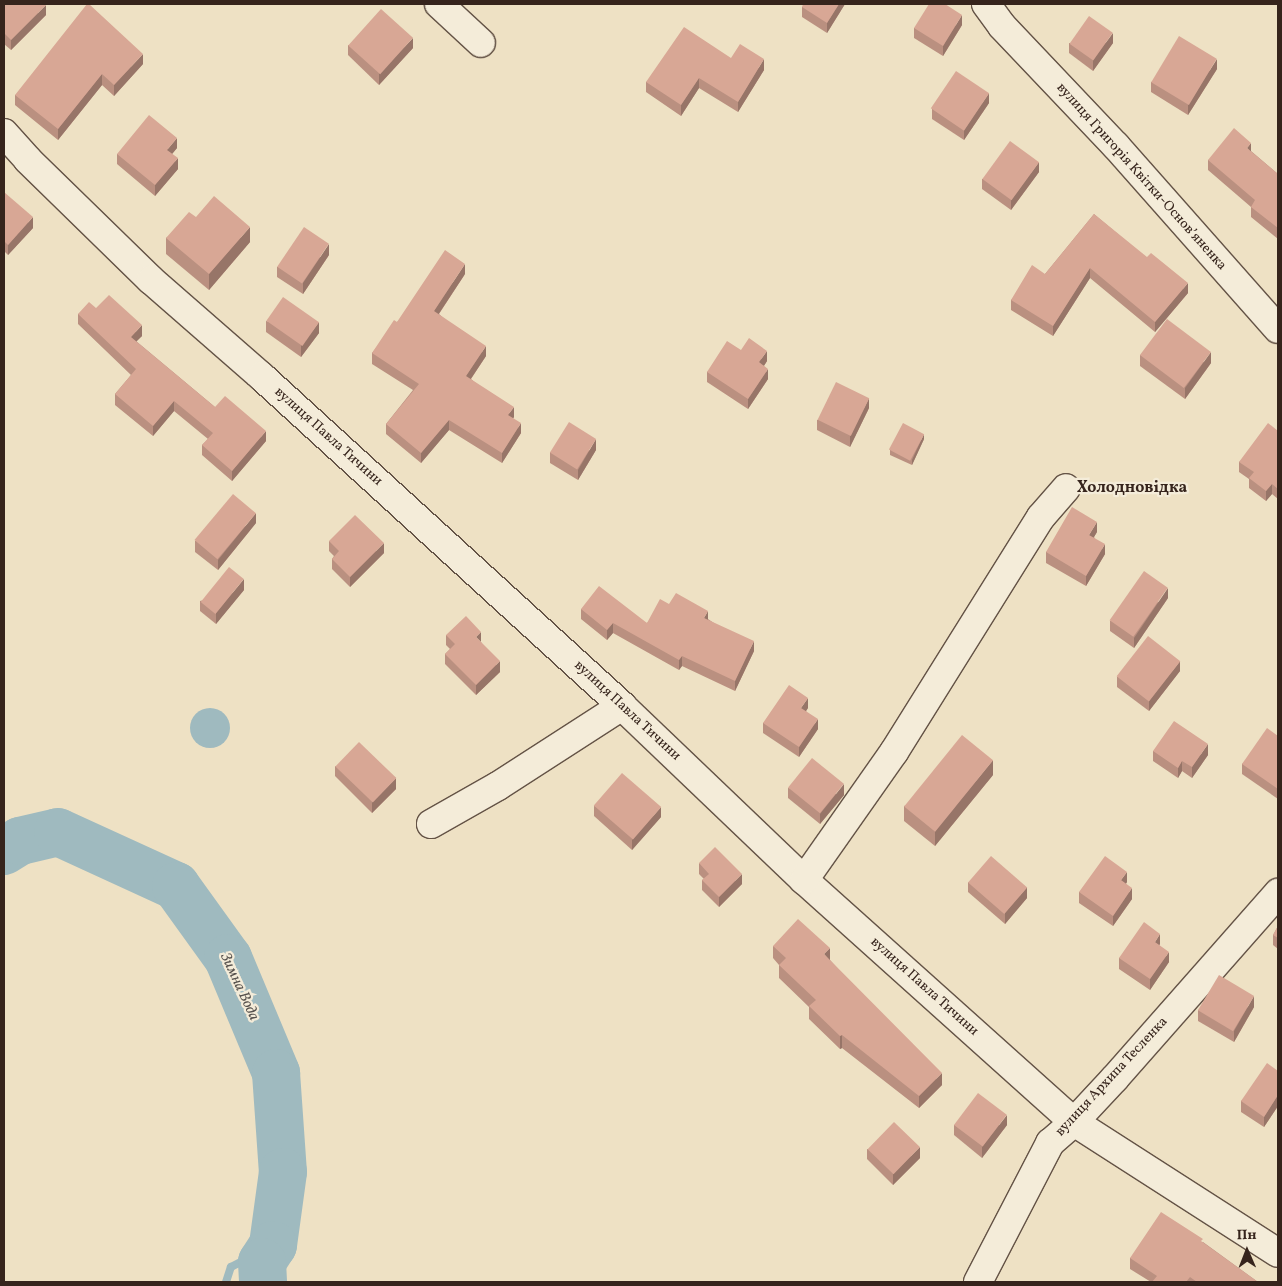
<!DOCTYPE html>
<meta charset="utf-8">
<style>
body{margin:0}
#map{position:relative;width:1282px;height:1286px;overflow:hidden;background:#eee1c4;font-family:Vollkorn,serif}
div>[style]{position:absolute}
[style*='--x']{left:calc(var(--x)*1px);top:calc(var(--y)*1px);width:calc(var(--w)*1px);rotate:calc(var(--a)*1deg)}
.water>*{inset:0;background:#9fbabf}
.round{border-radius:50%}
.stream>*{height:8px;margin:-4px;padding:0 4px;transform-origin:4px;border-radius:4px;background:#9fbabf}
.river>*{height:48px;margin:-24px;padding:0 24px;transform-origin:24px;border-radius:24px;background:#9fbabf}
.roads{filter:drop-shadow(1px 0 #645346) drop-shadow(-1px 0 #645346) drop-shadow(0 1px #645346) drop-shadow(0 -1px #645346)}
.minor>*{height:28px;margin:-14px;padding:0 14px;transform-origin:14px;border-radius:14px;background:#f4ecd9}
.wall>*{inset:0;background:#ba9080}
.shaded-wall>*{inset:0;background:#977568}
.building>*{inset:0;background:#d8a795;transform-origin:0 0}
span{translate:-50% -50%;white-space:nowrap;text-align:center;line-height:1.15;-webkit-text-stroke:4.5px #f4ecd9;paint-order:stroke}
.street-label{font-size:14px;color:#36241c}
.water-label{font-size:15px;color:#56514d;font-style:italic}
.quarter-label{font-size:16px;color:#36241c;font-weight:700}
.frame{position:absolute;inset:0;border:5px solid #36241c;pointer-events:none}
.north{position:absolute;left:1222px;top:1226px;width:50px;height:50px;-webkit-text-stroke:4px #f4ecd9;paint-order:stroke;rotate:359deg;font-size:14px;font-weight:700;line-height:20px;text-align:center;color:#36241c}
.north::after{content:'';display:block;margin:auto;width:18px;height:22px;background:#36241c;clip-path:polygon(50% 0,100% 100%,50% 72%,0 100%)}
</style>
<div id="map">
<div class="water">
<div class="round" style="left:190px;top:708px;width:40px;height:40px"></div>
</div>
<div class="stream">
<div style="--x:226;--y:1282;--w:16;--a:-72"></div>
<div style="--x:231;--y:1267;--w:47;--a:-27.6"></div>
</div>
<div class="river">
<div style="--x:4;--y:851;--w:19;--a:-32"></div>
<div style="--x:20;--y:841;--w:39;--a:-13"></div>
<div style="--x:58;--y:832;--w:130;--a:24.6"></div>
<div style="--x:176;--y:886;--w:89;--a:54.2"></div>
<div style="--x:228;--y:958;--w:125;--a:67.3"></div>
<div style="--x:276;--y:1073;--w:99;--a:86"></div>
<div style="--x:283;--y:1172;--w:74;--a:97.8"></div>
<div style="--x:273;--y:1245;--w:20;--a:123"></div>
<div style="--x:262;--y:1262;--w:20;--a:87"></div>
</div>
<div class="roads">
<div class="minor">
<div style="--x:439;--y:4;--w:57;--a:42.9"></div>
<div style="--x:986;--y:4;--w:27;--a:54"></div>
<div style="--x:1002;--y:26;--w:166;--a:46.5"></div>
<div style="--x:1116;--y:146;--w:244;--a:48.5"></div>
<div style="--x:4;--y:133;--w:36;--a:48"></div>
<div style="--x:28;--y:160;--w:172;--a:44.3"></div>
<div style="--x:151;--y:280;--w:146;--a:41.1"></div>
<div style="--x:261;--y:376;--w:489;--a:42.4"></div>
<div style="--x:622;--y:706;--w:252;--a:43.7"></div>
<div style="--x:804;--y:880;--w:363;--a:41.9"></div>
<div style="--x:1074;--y:1122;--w:242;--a:32.7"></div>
<div style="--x:431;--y:824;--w:77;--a:-29.6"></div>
<div style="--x:498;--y:786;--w:148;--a:-32.8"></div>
<div style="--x:804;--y:880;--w:156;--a:-54.9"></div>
<div style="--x:894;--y:752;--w:277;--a:-58"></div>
<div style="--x:1041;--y:517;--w:38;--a:-49"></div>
<div style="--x:978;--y:1282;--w:157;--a:-62.6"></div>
<div style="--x:1050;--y:1143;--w:32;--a:-41"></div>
<div style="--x:1074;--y:1122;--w:60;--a:-47"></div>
<div style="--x:1115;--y:1078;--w:247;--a:-48.6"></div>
</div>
</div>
<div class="wall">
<div style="clip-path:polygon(4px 4px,46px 15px,11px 50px,4px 44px)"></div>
<div style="clip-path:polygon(845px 4px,827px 33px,802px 17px,802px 7px)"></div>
<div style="clip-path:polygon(962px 25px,943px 56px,914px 38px,914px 28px)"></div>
<div style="clip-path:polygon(1069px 43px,1113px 43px,1093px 71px,1069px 53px)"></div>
<div style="clip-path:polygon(348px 45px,413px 48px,379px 85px,348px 55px)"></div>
<div style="clip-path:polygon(731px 58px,764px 70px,738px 112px,699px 88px,681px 116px,646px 92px,646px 82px)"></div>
<div style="clip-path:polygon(143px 64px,114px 96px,102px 85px,58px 140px,15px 105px,15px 95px)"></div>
<div style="clip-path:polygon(1217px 69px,1188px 115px,1151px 92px,1151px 82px)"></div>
<div style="clip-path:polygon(989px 103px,964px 140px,932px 119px,932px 109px)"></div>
<div style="clip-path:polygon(177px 148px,172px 154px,178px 169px,155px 196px,117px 164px,117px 154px)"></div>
<div style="clip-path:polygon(1251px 151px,1278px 174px,1278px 239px,1251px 217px,1251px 207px,1208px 170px,1208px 160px)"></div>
<div style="clip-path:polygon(1039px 172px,1011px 210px,982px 189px,982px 179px)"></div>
<div style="clip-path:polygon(4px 193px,33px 228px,8px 255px,4px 251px)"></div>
<div style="clip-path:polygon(1094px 214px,1188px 293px,1155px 332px,1090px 278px,1053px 336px,1011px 310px,1011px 300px,1045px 274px)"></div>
<div style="clip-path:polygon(196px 217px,250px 242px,209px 290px,166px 254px,166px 238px)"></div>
<div style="clip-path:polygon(329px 255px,303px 294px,277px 277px,277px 267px)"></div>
<div style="clip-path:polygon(465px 274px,439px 314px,486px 356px,471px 379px,514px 417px,513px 418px,521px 433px,502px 463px,449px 430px,421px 463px,386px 434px,386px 424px,413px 390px,372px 364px,372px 353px,397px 322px)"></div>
<div style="clip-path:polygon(96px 308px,142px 336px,136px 341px,215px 407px,266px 441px,232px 481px,202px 455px,202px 445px,208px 439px,174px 411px,153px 436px,115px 405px,115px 394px,131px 375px,78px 324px,78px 314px)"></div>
<div style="clip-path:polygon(266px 321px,319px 333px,301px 357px,266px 332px)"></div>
<div style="clip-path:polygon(741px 350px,767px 361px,764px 366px,768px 379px,748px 409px,707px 382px,707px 372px)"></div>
<div style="clip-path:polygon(1140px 355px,1211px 363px,1185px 399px,1140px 366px)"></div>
<div style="clip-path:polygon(869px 408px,850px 447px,817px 430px,817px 420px)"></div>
<div style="clip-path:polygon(1278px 431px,1278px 499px,1272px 494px,1266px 501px,1249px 488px,1249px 479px,1239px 472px,1239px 462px)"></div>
<div style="clip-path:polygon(924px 439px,912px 465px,890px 455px,890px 450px)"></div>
<div style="clip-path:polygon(596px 450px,578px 480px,550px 463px,550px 452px)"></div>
<div style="clip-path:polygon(256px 523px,218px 570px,195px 552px,195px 541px)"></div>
<div style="clip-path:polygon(1097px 532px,1094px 537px,1105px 554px,1086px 586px,1046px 563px,1046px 552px)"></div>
<div style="clip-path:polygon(329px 541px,384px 553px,350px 587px,332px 569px,332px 559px,334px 556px,329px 551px)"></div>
<div style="clip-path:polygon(244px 590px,216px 624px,200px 611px,200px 601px)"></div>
<div style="clip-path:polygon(1168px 598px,1134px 648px,1110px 631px,1110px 621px)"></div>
<div style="clip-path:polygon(669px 604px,708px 619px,754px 651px,735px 691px,682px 666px,679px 670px,613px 633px,607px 640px,581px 619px,581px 609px,647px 623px)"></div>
<div style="clip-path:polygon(446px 635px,481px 642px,500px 672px,476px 695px,445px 664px,445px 654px,450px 649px,446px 645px)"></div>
<div style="clip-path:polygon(1180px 671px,1149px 711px,1117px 687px,1117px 677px)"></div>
<div style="clip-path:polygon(808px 708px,806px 711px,818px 729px,799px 757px,763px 733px,763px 723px)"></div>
<div style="clip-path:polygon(1278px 736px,1278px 799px,1242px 774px,1242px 764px)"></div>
<div style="clip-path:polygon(1153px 751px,1208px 755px,1192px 778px,1182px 771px,1178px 778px,1153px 761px)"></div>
<div style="clip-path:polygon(335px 766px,396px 789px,372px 813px,335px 776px)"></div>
<div style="clip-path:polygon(993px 775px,935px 846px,904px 821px,904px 806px)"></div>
<div style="clip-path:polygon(788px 788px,844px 795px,820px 824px,788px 798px)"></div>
<div style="clip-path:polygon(594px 806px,661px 817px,632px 850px,594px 816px)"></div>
<div style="clip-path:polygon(699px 863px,742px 884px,719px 907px,702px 890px,702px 880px,704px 879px,699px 874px)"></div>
<div style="clip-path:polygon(968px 882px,1027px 898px,1005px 924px,968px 892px)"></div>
<div style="clip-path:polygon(1127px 882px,1126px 884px,1132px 899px,1113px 926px,1079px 903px,1079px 892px)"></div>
<div style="clip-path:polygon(1278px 926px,1278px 949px,1273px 945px,1273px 935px)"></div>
<div style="clip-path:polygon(1160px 944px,1159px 945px,1169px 962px,1150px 990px,1119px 969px,1119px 958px)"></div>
<div style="clip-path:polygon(773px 946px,830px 960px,942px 1085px,919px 1108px,842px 1048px,840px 1049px,809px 1019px,809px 1007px,779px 978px,779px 965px,773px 958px)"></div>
<div style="clip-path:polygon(1254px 1007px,1234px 1042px,1198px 1021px,1198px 1010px)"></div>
<div style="clip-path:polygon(1278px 1071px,1278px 1106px,1264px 1127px,1241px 1112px,1241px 1101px)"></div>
<div style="clip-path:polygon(954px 1125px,1007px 1125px,982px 1158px,954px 1135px)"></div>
<div style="clip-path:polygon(867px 1149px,920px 1158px,893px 1185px,867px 1159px)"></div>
<div style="clip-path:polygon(1203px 1242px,1258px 1282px,1151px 1282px,1130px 1269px,1130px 1258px)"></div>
</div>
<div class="shaded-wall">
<div style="clip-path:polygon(839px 4px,845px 4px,827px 33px,827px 23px)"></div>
<div style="clip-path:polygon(46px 5px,46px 15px,11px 50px,11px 40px)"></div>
<div style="clip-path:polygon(962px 15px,962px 25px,943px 56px,943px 46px)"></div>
<div style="clip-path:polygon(1113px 33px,1113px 43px,1093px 71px,1093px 60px)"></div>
<div style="clip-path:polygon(413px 38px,413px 48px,379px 85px,379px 74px)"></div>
<div style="clip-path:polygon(143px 54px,143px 64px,114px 96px,114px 85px)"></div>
<div style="clip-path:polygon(764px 59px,764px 70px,738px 112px,738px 102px)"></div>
<div style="clip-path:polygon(1217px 59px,1217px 69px,1188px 115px,1188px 105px)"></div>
<div style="clip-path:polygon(102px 74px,102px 85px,58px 140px,58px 129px)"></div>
<div style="clip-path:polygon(699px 78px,699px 88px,681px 116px,681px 105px)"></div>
<div style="clip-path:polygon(989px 93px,989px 103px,964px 140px,964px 130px)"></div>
<div style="clip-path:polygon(177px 138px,177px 148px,167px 160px,167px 150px)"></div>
<div style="clip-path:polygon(1251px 143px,1251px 153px,1247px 148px)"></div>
<div style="clip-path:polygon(178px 158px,178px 169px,155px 196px,155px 185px)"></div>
<div style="clip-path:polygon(1039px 162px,1039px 172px,1011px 210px,1011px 200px)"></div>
<div style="clip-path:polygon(33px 217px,33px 228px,8px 255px,8px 245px)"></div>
<div style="clip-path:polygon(250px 227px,250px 242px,209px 290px,209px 274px)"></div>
<div style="clip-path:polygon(329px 244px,329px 255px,303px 294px,303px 283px)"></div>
<div style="clip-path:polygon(465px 264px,465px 274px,434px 321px,434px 311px)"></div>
<div style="clip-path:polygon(1090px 268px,1090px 278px,1053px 336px,1053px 326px)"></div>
<div style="clip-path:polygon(1188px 283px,1188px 293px,1155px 332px,1155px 322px)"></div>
<div style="clip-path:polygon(319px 322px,319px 333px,301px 357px,301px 346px)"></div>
<div style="clip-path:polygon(142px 325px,142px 336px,131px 347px,131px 337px)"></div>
<div style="clip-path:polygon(486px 346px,486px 356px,466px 386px,466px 376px)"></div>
<div style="clip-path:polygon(767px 351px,767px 361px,759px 373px,759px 362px)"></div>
<div style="clip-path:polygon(1211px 352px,1211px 363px,1185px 399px,1185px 388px)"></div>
<div style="clip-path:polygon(768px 369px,768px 379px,748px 409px,748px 399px)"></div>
<div style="clip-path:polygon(869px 398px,869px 408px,850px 447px,850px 436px)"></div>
<div style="clip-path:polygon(174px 401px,174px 411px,153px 436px,153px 426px)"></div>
<div style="clip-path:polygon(514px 407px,514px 417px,508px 426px,508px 415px)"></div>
<div style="clip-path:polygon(449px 420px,449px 430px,421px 463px,421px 453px)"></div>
<div style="clip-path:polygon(521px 423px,521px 433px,502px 463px,502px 453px)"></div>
<div style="clip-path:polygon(266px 431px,266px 441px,232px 481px,232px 471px)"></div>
<div style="clip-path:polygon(924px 434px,924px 439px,912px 465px,912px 460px)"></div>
<div style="clip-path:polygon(596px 439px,596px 450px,578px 480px,578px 470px)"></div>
<div style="clip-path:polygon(1272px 484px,1272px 494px,1266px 501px,1266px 491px)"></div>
<div style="clip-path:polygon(256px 513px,256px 523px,218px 570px,218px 560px)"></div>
<div style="clip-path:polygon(1097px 522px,1097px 532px,1089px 545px,1089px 535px)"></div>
<div style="clip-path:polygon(384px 543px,384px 553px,350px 587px,350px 577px)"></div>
<div style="clip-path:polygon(1105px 544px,1105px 554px,1086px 586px,1086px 576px)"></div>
<div style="clip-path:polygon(244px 579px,244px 590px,216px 624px,216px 613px)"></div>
<div style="clip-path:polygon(1168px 588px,1168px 598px,1134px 648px,1134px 638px)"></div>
<div style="clip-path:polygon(708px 611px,708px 621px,704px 618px)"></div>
<div style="clip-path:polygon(613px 623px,613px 633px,607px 640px,607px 630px)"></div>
<div style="clip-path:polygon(481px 632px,481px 642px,476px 637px)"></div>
<div style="clip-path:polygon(754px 641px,754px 651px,735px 691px,735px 681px)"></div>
<div style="clip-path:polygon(682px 656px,682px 666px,679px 670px,679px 660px)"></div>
<div style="clip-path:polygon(500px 661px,500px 672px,476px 695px,476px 685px)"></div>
<div style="clip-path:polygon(1180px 661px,1180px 671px,1149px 711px,1149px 701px)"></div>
<div style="clip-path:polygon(808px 698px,808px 708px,801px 718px,801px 708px)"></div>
<div style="clip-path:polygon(818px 719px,818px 729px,799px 757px,799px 747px)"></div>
<div style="clip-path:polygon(1208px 744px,1208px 755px,1192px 778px,1192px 767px)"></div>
<div style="clip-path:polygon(993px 760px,993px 775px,935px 846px,935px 831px)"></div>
<div style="clip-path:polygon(1182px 761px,1182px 771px,1178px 778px,1178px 768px)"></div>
<div style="clip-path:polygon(396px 778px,396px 789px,372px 813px,372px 802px)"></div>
<div style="clip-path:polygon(844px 784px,844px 795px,820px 824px,820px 814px)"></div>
<div style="clip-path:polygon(661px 807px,661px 817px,632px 850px,632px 840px)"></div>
<div style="clip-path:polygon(1127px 872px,1127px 882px,1121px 890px,1121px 880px)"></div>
<div style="clip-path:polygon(742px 874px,742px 884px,719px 907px,719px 897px)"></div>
<div style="clip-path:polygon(1027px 887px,1027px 898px,1005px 924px,1005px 913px)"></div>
<div style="clip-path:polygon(1132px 888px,1132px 899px,1113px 926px,1113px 916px)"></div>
<div style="clip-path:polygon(1160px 934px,1160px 944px,1155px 952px,1155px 942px)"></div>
<div style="clip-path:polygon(830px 948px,830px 961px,824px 954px)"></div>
<div style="clip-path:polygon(1169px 952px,1169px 962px,1150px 990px,1150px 979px)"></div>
<div style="clip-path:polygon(1254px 996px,1254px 1007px,1234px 1042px,1234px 1031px)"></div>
<div style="clip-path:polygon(842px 1035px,842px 1048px,840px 1049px,840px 1036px)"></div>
<div style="clip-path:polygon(942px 1073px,942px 1085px,919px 1108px,919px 1096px)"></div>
<div style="clip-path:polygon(1278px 1095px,1278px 1106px,1264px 1127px,1264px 1117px)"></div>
<div style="clip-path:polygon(1007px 1115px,1007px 1125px,982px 1158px,982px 1147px)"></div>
<div style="clip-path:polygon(920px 1147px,920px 1158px,893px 1185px,893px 1174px)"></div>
</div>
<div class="building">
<div style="clip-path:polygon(4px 4px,45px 4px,46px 5px,11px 40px,4px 33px)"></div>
<div style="clip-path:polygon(87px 4px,89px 4px,143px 54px,114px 85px,102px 74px,58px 129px,15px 95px)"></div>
<div style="clip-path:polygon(803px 4px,839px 4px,827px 23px,802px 7px)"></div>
<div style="clip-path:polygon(929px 4px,945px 4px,962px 15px,943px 46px,914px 28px)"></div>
<div style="left:381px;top:9px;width:43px;height:49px;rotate:42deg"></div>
<div style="left:1089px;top:16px;width:29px;height:34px;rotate:35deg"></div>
<div style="clip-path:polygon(684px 27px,731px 58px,740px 44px,764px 59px,738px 102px,699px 78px,681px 105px,646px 82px)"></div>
<div style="left:1179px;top:36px;width:44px;height:54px;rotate:31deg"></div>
<div style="left:956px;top:71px;width:40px;height:45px;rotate:34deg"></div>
<div style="clip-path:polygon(149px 115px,177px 138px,167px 150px,178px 158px,155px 185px,117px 154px)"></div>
<div style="clip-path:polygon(1234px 128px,1251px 143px,1247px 148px,1278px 174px,1278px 228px,1251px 207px,1255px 200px,1208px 160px)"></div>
<div style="left:1010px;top:141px;width:36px;height:47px;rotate:36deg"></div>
<div style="clip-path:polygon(4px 192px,33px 217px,8px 245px,4px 241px)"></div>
<div style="clip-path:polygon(214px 196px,250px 227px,209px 274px,166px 238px,189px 212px,196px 217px)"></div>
<div style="clip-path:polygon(1094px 214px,1147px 257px,1151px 253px,1188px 283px,1155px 322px,1090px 268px,1053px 326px,1011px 300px,1032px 265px,1045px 274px)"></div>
<div style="left:304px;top:227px;width:30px;height:48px;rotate:34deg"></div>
<div style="clip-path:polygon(445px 250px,465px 264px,434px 311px,486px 346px,466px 376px,514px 407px,508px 415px,521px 423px,502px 453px,449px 420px,421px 453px,386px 424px,419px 384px,372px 353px,394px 320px,397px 322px)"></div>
<div style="clip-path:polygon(109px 295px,142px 325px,131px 337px,215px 407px,225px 396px,266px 431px,232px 471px,202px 445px,213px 433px,174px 401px,153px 426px,115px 394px,136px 369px,78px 314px,89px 302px,96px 308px)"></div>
<div style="left:283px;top:297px;width:44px;height:29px;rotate:35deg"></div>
<div style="left:1167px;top:319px;width:55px;height:45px;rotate:37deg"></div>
<div style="clip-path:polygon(749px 338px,767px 351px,759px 362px,768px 369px,748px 399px,707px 372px,727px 341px,741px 350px)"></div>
<div style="left:836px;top:382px;width:37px;height:42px;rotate:26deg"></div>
<div style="left:569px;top:422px;width:32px;height:36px;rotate:32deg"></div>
<div style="left:903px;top:423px;width:24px;height:30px;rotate:28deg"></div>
<div style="clip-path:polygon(1268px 423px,1278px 431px,1278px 489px,1272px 484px,1266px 491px,1249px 478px,1254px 472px,1239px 462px)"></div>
<div style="left:233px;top:494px;width:30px;height:60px;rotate:40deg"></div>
<div style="clip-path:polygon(1072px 507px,1097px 522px,1089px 535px,1105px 544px,1086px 576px,1046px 552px)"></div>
<div style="clip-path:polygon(355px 515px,384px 543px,350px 577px,332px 559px,339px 551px,329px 541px)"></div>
<div style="left:229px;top:567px;width:19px;height:45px;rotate:39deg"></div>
<div style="left:1144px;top:571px;width:29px;height:60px;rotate:35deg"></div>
<div style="clip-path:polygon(599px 586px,647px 623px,660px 599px,669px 604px,676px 593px,708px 611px,704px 618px,754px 641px,735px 681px,682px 656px,679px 660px,613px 623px,607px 630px,581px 609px)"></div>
<div style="clip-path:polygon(466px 616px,481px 632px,476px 637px,500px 661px,476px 685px,445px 654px,455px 644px,446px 635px)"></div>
<div style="left:1148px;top:636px;width:41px;height:51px;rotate:38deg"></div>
<div style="clip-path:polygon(789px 685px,808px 698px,801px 708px,818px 719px,799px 747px,763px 723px)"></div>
<div style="clip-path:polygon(1174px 721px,1208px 744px,1192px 767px,1182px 761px,1178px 768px,1153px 751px)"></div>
<div style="clip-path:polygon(1267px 728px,1278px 736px,1278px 789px,1242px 764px)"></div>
<div style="left:962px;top:735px;width:40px;height:92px;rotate:39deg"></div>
<div style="left:359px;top:742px;width:52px;height:34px;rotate:44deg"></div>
<div style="left:812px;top:758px;width:41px;height:38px;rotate:39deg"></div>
<div style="left:622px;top:773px;width:52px;height:43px;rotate:41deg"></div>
<div style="clip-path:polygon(715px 847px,742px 874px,719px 897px,702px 880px,709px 874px,699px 863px)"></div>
<div style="left:991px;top:856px;width:48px;height:35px;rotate:41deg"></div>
<div style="clip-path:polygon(1105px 856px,1127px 872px,1121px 880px,1132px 888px,1113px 916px,1079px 892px)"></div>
<div style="clip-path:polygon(798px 919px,830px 948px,824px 954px,942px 1073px,919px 1096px,842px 1035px,840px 1036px,809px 1006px,816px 1000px,779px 965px,786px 958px,773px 946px)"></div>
<div style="clip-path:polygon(1144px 922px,1160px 934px,1155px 942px,1169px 952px,1150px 979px,1119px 958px)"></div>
<div style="clip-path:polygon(1278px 926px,1278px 938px,1273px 935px)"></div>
<div style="left:1219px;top:975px;width:41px;height:41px;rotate:31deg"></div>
<div style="clip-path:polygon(1267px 1063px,1278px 1071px,1278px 1095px,1264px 1117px,1241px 1101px)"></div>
<div style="left:978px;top:1093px;width:36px;height:40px;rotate:37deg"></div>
<div style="left:894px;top:1122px;width:36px;height:38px;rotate:44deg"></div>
<div style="clip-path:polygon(1161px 1212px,1203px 1239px,1201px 1241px,1258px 1282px,1197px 1282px,1190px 1277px,1186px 1282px,1152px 1282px,1157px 1276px,1130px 1258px)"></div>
</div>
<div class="street-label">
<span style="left:1141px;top:177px;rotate:48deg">вулиця Григорія Квітки-Основʼяненка</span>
<span style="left:328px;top:437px;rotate:42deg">вулиця Павла Тичини</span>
<span style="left:627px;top:711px;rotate:43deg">вулиця Павла Тичини</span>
<span style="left:924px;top:987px;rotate:42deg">вулиця Павла Тичини</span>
<span style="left:1112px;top:1077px;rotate:-47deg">вулиця Архипа Тесленка</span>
</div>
<div class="water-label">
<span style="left:239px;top:987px;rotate:65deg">Зимна Вода</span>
</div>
<div class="quarter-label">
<span style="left:1132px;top:488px">Холодновідка</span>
</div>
<div class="frame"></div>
<div class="north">Пн</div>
</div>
